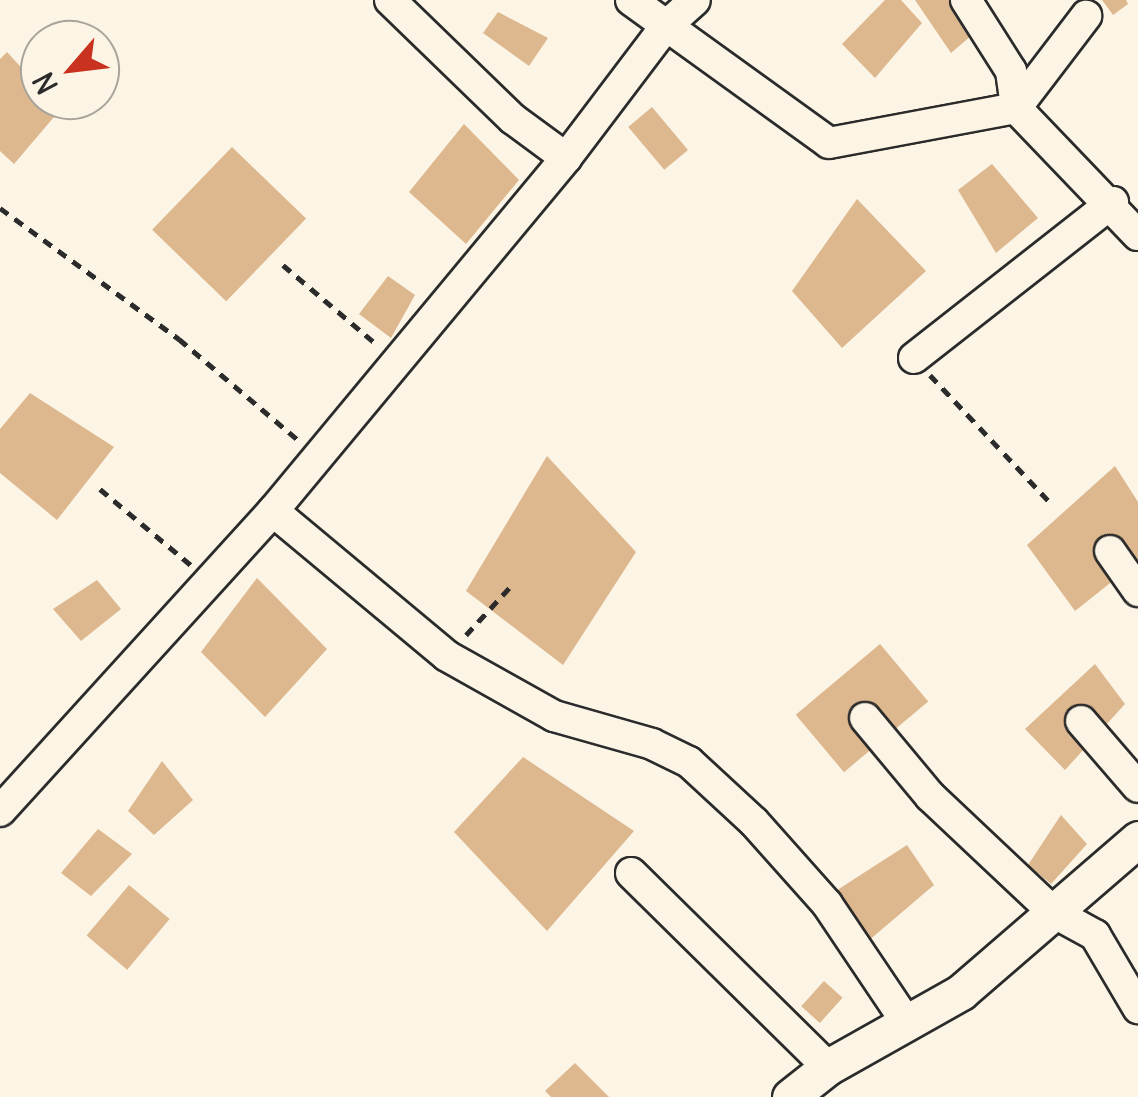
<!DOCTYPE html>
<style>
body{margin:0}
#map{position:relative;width:1138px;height:1097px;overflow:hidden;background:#fcf5e5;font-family:Delius,sans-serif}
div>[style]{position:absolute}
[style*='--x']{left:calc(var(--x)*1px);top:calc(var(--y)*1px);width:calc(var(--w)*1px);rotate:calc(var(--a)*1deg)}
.building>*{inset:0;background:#ddb78e;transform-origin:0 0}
.path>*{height:5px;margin-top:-2.5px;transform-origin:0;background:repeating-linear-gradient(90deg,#2b2b2b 0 10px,transparent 0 18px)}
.roads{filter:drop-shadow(2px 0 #2b2b2b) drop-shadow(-2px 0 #2b2b2b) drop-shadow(0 2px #2b2b2b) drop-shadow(0 -2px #2b2b2b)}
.minor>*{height:30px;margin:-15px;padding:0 15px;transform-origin:15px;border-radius:15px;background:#fcf5e5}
.tertiary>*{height:35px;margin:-17.5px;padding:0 17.5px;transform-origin:17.5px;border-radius:17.5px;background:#fcf5e5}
span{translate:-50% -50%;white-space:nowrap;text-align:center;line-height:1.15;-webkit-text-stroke:8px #fcf5e5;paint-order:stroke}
.north{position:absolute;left:20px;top:20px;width:100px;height:100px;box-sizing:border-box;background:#fcf5e5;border:2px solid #a8a49b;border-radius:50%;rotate:242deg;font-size:28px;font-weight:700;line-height:40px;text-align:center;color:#2b2b2b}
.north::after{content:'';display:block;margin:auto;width:35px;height:45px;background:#c8321e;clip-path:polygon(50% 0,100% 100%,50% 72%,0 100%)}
</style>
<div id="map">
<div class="building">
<div style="clip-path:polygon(885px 0,901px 0,922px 23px,875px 78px,842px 44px)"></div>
<div style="clip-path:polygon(915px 0,949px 0,972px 35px,951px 53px)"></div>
<div style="clip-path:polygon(1102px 0,1126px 0,1128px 4px,1113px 15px)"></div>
<div style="clip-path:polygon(498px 12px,548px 38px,529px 66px,483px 33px)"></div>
<div style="clip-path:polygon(7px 52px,40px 88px,40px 100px,60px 110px,14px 164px,0 151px,0 59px)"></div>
<div style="left:652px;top:107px;width:56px;height:31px;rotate:50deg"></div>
<div style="clip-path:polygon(464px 124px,519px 180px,466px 244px,409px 192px)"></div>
<div style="left:232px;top:147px;width:103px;height:115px;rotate:44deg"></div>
<div style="clip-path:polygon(992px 164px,1038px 218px,996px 253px,958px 190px)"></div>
<div style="clip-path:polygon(857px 199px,926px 271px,842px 348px,792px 291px)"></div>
<div style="clip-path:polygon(388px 276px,415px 295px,391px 338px,359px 314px)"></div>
<div style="clip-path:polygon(30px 393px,114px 447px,57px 520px,0 473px,0 429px)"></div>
<div style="clip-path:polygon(547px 456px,636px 552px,563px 665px,466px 591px)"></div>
<div style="clip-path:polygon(1115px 466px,1138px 502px,1138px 561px,1075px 611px,1027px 545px)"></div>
<div style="clip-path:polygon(257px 578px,327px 649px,265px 717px,201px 652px)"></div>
<div style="clip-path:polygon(97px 580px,121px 609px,81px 641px,53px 609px)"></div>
<div style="left:880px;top:644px;width:75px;height:110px;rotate:50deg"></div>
<div style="clip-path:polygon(1095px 664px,1125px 704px,1065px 770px,1025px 729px)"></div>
<div style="clip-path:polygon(523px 757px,634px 831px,547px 931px,454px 832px)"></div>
<div style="clip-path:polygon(162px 761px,193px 800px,154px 835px,128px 811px)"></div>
<div style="clip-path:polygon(1061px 815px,1087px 844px,1051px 884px,1028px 865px)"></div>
<div style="clip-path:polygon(98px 829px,132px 854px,91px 896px,61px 873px)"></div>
<div style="clip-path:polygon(907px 845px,934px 885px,867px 942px,831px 894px)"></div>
<div style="left:129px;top:885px;width:53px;height:66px;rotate:40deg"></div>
<div style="left:824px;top:981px;width:25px;height:34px;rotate:42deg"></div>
<div style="clip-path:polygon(575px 1063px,609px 1097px,551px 1097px,545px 1091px)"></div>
</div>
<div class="path">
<div style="--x:0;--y:208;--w:222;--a:36.2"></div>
<div style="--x:179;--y:339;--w:156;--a:40.3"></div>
<div style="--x:283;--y:265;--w:122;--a:40.3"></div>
<div style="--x:930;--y:375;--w:172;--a:46.7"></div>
<div style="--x:100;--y:489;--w:120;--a:39.9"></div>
<div style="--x:466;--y:635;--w:64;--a:-47.5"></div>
</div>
<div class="roads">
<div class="minor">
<div style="--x:390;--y:0;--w:171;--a:44.1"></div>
<div style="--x:513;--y:119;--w:66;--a:36.3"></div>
<div style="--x:631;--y:0;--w:244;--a:35.8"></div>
<div style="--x:829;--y:143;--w:190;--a:-10.6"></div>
<div style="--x:1016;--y:108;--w:176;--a:46.2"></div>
<div style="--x:966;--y:0;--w:84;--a:57.6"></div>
<div style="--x:1011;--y:71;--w:37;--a:82"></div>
<div style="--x:1016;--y:108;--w:116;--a:-52.7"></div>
<div style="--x:914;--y:358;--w:253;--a:-38.1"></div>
<div style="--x:273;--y:511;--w:226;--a:39.8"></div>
<div style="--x:447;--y:656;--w:123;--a:29.3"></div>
<div style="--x:554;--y:716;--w:102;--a:15.9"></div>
<div style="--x:652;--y:744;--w:41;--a:25.9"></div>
<div style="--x:689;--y:762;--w:88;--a:42.7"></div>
<div style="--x:754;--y:822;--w:110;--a:48.3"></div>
<div style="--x:827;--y:904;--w:143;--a:56.1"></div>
<div style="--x:1110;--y:551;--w:49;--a:55"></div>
<div style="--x:865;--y:718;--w:102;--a:50.2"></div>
<div style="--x:930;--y:796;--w:169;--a:43.3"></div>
<div style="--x:1053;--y:912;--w:48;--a:28.7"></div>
<div style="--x:1095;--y:935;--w:85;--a:59.5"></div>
<div style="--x:1081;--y:721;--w:87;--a:49.2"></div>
<div style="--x:0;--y:811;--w:406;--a:-47.7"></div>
<div style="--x:273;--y:511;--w:459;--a:-50.3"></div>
<div style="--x:566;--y:158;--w:164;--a:-52.9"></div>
<div style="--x:665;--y:27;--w:40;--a:-42"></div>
<div style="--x:631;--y:873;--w:276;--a:44.6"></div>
</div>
<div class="tertiary">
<div style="--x:790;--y:1097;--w:48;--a:-38.3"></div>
<div style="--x:828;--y:1067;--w:153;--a:-29.4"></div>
<div style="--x:961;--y:992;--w:234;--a:-40.8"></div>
</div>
</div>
<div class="north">N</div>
</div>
